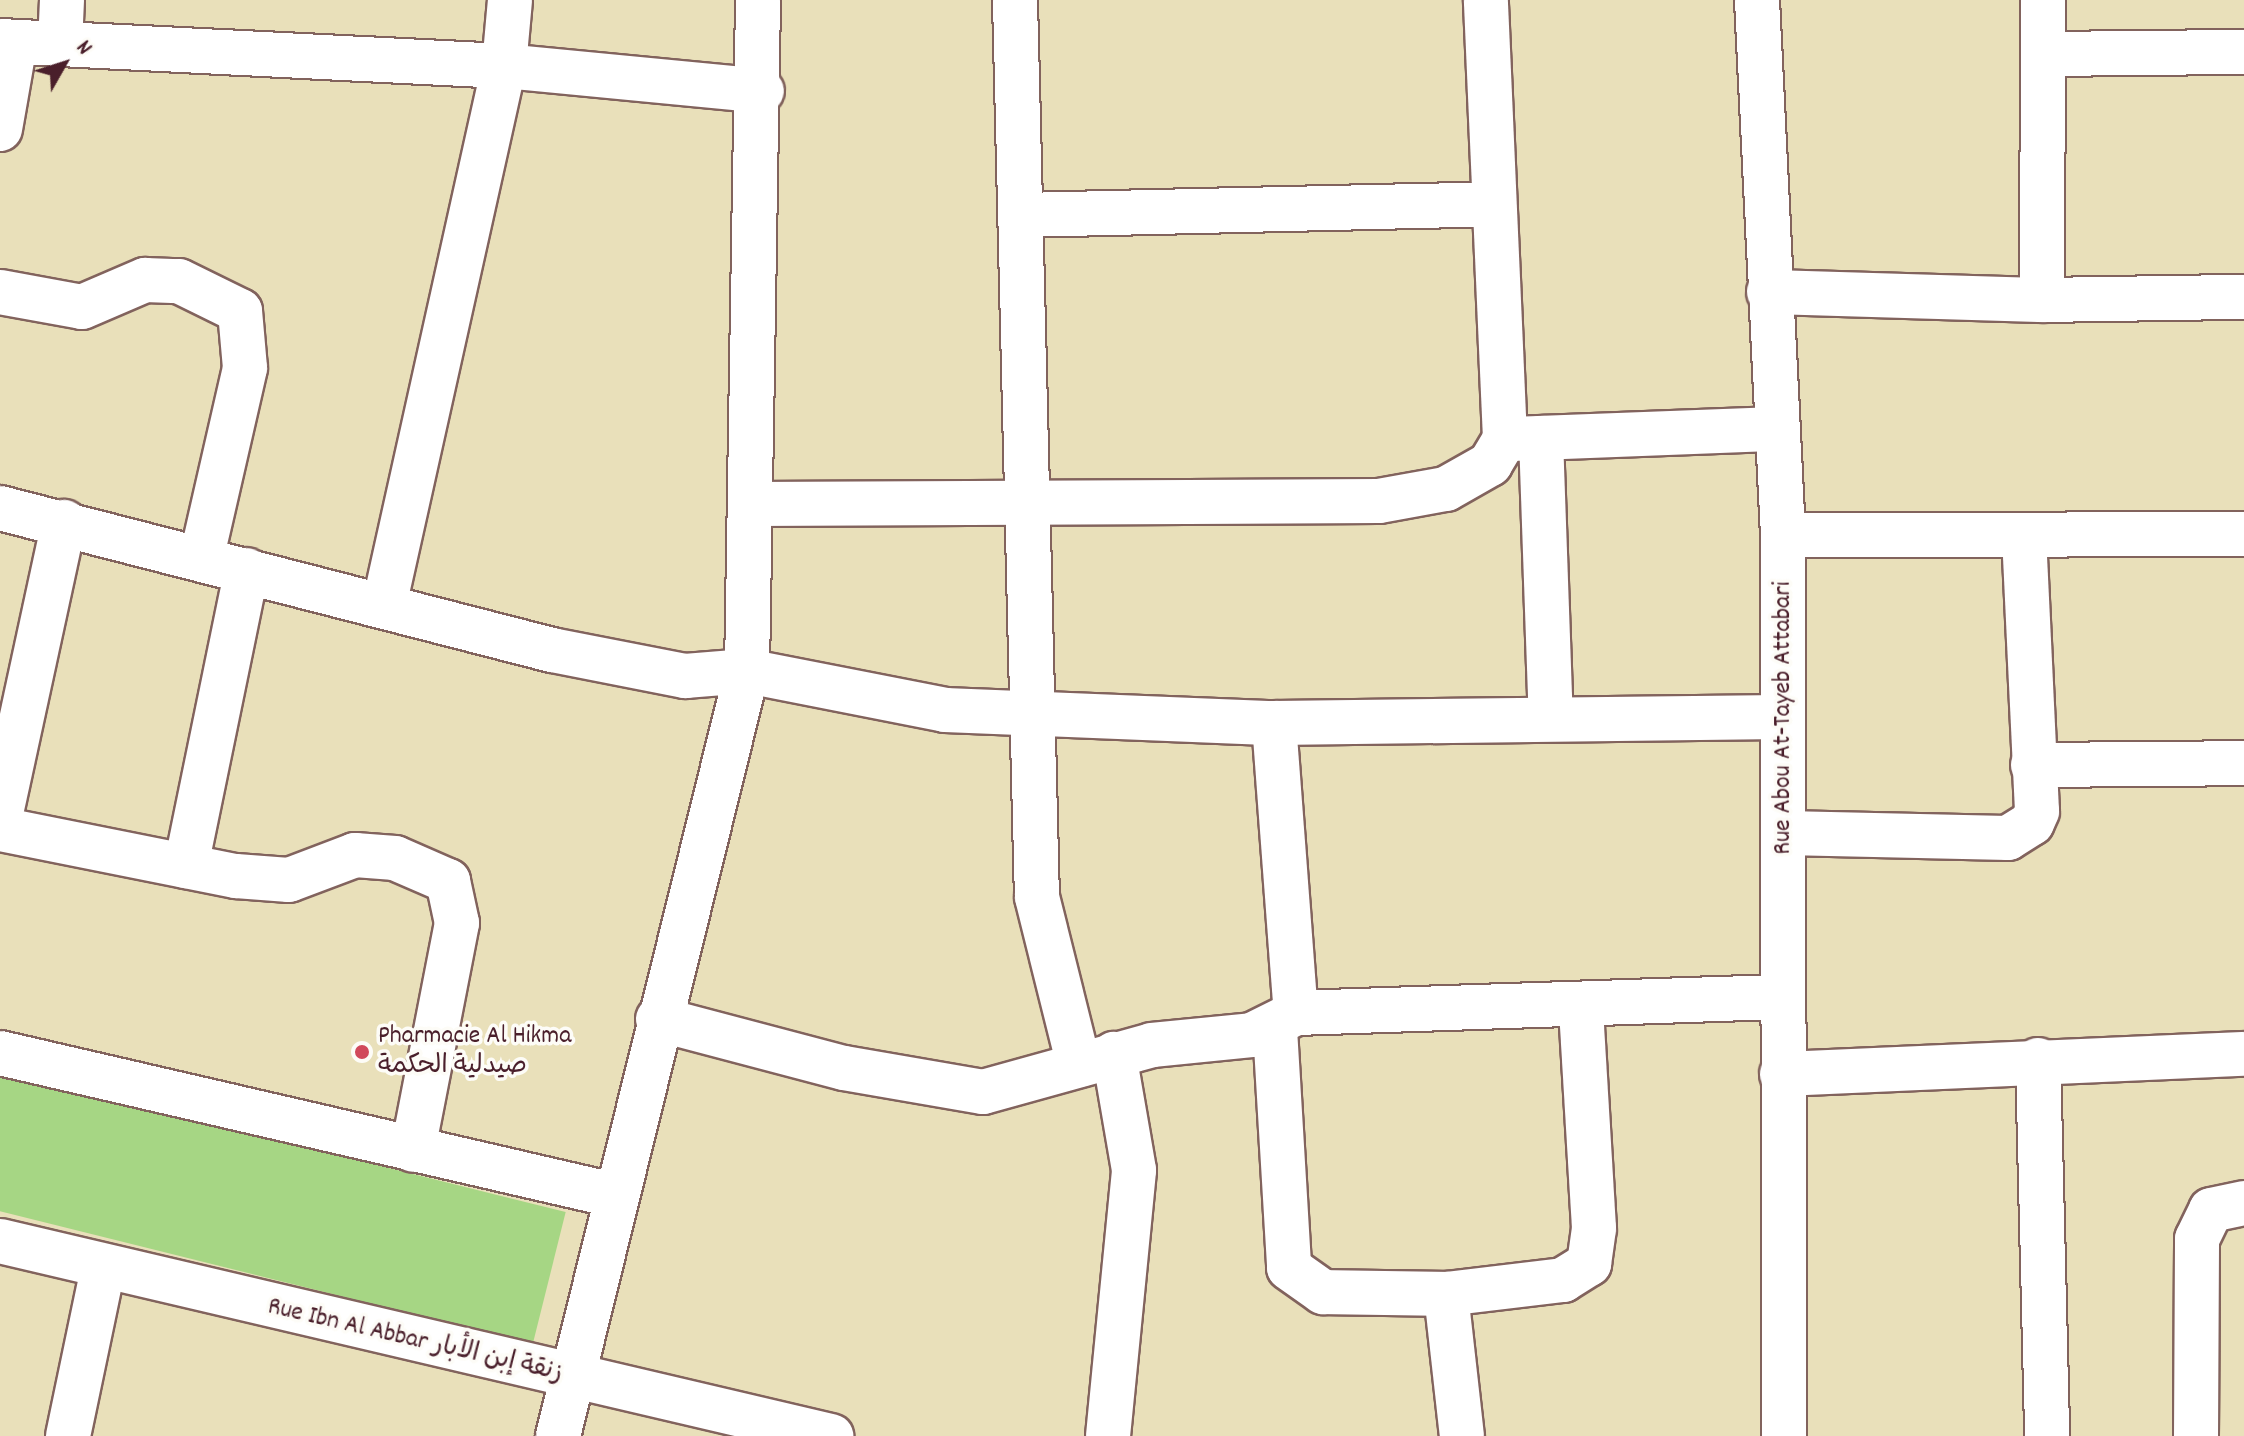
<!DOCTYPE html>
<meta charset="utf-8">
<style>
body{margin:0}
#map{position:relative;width:2244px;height:1436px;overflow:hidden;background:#e9e0ba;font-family:Dekko,"Playpen Sans Arabic",sans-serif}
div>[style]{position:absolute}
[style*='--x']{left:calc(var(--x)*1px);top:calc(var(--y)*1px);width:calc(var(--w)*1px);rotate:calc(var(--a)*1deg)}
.green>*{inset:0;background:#a6d684;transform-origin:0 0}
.roads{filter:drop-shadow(2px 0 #82635d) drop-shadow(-2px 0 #82635d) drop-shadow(0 2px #82635d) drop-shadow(0 -2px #82635d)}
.minor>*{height:44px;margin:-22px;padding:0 22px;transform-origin:22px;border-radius:22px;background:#fff}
.dots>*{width:22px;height:22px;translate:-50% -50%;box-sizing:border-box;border:4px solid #fdfcf7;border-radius:50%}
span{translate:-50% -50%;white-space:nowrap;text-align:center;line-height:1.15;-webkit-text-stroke:7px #fdfcf7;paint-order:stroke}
.street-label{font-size:26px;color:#4a1f2b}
.poi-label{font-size:26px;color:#4a1f2b}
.left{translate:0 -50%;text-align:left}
.north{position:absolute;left:24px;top:24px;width:80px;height:80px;-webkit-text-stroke:6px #fdfcf7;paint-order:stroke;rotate:51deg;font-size:22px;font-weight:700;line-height:32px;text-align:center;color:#4a1f2b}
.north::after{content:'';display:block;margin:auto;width:28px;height:36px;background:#4a1f2b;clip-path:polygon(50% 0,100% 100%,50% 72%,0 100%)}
</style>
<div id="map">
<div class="green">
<div style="left:0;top:1071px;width:583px;height:136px;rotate:14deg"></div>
</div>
<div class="roads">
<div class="minor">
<div style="--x:1015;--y:0;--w:897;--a:88.6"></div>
<div style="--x:1037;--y:897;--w:173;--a:76"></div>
<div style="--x:1757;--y:0;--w:536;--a:87.22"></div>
<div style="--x:1783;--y:535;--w:901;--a:89.94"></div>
<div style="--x:0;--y:41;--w:505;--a:2.84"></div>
<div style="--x:504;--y:66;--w:259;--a:5.5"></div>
<div style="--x:60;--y:44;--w:44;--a:-87.4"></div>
<div style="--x:2044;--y:54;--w:200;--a:-0.6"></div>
<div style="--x:0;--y:129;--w:87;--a:-80.1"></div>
<div style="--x:1021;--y:215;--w:471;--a:-1.3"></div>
<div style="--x:0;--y:292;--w:83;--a:10.4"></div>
<div style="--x:82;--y:307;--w:69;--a:-23.2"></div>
<div style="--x:145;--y:280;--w:34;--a:2"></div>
<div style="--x:179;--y:281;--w:68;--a:26.2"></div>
<div style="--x:240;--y:311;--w:57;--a:85"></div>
<div style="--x:245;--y:368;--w:193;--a:102.9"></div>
<div style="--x:1769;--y:292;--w:273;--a:1.7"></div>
<div style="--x:2042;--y:300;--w:300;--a:-89.8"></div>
<div style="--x:2042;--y:300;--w:202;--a:-0.9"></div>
<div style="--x:1541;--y:438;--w:281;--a:88"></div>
<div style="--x:1514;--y:439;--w:261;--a:-2.2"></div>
<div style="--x:752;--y:504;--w:627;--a:-0.27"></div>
<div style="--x:1379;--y:501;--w:68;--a:-10.2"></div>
<div style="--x:1446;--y:489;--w:51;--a:-29.6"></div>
<div style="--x:1490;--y:464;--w:29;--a:-59"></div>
<div style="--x:1505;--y:439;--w:439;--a:-92.5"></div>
<div style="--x:0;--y:508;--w:570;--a:14.43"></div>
<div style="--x:552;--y:650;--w:136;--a:11.1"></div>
<div style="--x:685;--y:676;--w:62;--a:-4.6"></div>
<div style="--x:747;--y:671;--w:202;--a:11.1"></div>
<div style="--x:945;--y:710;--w:329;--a:2.3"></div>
<div style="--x:1274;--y:723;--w:508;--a:-0.68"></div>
<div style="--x:1783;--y:535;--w:461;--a:-0.1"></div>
<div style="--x:384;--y:606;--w:553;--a:-77.47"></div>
<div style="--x:504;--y:66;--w:66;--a:-84.8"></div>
<div style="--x:1274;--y:723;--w:291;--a:85.7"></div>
<div style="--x:2033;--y:765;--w:211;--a:-0.5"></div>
<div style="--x:0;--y:818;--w:303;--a:-77.8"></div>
<div style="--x:0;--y:829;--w:241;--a:11.3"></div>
<div style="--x:236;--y:876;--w:53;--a:4.3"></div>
<div style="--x:289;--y:880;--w:71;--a:-20.7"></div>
<div style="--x:355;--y:855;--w:40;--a:4.3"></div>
<div style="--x:395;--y:858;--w:58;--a:23.5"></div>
<div style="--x:448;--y:881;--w:43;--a:77.9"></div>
<div style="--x:457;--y:923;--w:231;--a:101"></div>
<div style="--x:1785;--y:833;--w:223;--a:1.3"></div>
<div style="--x:2008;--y:838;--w:28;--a:-32"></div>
<div style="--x:2032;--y:823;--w:13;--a:-67"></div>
<div style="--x:2037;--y:811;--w:272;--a:-92.7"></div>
<div style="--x:186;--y:866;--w:302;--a:-78.4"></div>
<div style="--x:658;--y:1019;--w:192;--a:14.8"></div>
<div style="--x:844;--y:1068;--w:141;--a:9.8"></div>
<div style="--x:983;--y:1092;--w:175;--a:-15.5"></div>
<div style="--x:1152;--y:1045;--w:100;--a:-5.7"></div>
<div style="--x:1252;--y:1035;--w:49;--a:-26.6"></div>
<div style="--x:1296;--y:1013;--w:486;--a:-1.9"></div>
<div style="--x:1275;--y:1029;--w:239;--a:86.6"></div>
<div style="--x:1289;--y:1268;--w:42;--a:35.2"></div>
<div style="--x:1323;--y:1292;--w:123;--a:0.9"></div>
<div style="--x:1446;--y:1294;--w:143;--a:83.6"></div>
<div style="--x:0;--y:1053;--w:629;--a:13.04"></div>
<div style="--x:2038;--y:1060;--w:376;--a:88.6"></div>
<div style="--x:1782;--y:1074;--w:462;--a:-2.5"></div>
<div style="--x:0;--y:1241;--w:854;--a:13.21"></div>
<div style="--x:1446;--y:1294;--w:118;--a:-6.8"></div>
<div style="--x:1563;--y:1280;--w:31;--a:-32"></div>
<div style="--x:1589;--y:1264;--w:36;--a:-82"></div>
<div style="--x:1594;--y:1228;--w:222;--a:-93.4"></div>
<div style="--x:68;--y:1436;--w:171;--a:-78.2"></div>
<div style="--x:558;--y:1436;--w:788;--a:-76.12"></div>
<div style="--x:747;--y:671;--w:671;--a:-89.06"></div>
<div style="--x:1108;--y:1436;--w:267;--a:-84.4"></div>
<div style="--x:1134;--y:1170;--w:118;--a:-99.8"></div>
<div style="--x:2196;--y:1436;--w:197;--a:-89.7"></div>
<div style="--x:2197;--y:1239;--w:32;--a:-64"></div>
<div style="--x:2211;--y:1210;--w:34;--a:-12"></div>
</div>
</div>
<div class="dots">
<div style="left:362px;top:1052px;background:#d1495b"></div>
</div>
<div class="street-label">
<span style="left:1784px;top:718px;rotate:-90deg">Rue Abou At-Tayeb Attabari</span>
<span style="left:415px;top:1341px;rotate:13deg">Rue Ibn Al Abbar زنقة إبن الأبار</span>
</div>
<div class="poi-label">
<span class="left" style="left:378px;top:1052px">Pharmacie Al Hikma<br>صيدلية الحكمة</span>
</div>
<div class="north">N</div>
</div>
